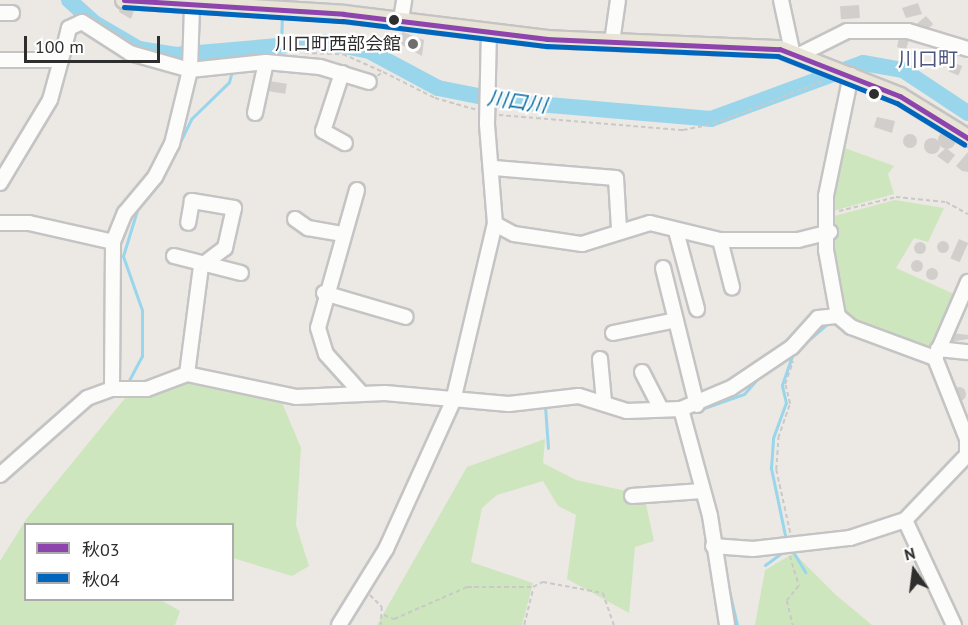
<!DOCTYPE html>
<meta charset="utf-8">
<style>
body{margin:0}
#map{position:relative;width:968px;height:625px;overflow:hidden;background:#ece8e4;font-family:"PT Sans","Noto Sans JP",sans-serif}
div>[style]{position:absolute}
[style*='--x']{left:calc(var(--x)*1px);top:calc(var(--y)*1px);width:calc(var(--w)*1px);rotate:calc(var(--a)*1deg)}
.green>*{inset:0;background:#cee6be}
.stream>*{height:3px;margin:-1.5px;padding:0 1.5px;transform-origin:1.5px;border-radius:1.5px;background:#99d6ec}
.river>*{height:16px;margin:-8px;padding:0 8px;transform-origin:8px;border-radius:8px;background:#99d6ec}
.building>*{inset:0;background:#d1cecb;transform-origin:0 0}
.round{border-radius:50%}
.path>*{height:1.5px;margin-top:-0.75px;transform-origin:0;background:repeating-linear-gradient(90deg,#c9c9c8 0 4.5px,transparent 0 7.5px)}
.roads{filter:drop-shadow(2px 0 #c5c4c5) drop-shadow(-2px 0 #c5c4c5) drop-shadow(0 2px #c5c4c5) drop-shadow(0 -2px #c5c4c5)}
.minor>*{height:14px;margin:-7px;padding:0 7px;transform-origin:7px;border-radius:7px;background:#fcfcfb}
.major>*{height:16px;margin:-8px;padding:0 8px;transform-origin:8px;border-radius:8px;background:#e8e4d6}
.bus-1>*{height:4.5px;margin:-2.25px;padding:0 2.25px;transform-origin:2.25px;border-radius:2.25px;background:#8e44ad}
.bus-2>*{height:4.5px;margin:-2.25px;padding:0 2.25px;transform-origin:2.25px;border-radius:2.25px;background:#0065bd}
.dots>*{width:16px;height:16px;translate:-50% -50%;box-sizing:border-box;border:3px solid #fff;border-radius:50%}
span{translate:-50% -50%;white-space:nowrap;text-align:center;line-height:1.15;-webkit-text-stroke:4.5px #fff;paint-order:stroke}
.poi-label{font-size:18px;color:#2e2e2e}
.right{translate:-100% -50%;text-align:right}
.neighbourhood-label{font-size:20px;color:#4d5680}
.water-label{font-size:20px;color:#0d6fa3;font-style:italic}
.legend{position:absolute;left:24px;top:523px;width:210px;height:78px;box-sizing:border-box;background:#fff;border:2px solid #ababab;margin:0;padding:8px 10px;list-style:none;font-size:18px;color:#2e2e2e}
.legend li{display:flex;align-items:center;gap:12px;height:30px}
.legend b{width:30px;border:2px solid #ababab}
.north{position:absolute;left:884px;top:541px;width:60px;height:60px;-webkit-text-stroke:4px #fff;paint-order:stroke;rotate:346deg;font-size:16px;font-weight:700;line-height:24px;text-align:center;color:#2e2e2e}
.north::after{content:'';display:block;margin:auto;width:21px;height:27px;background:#2e2e2e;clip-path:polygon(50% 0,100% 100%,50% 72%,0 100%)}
.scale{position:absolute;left:24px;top:36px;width:136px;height:27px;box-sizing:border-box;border:3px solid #2e2e2e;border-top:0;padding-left:8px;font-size:18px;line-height:21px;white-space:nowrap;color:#2e2e2e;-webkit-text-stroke:4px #fff;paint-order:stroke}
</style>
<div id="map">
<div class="green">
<div style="clip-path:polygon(842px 147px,894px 166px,888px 174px,894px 194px,833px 211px)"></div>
<div style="clip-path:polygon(895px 200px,944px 208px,928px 242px,914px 238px,896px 268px,954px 294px,928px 351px,853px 323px,839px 311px,828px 249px,834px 216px)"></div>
<div style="clip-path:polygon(216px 381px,281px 400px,301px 448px,296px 525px,309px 566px,292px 576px,233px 558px,232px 524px,26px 524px,26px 600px,161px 600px,180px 611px,175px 625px,0 625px,0 561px,27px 518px,126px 397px,160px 382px)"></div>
<div style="clip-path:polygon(545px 439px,543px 463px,576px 480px,644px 495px,654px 541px,635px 547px,629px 613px,567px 579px,576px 515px,558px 506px,543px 481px,497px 495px,482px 508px,471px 562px,533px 583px,522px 625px,377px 625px,467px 467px)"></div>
<div style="clip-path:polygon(794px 553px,836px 595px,872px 625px,755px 625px,765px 570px)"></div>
</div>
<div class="stream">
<div style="--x:281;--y:44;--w:27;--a:-88"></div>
<div style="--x:235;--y:60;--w:13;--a:-61"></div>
<div style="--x:178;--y:146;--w:30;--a:-64"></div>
<div style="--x:191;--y:119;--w:53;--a:-44.2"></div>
<div style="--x:229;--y:82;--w:11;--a:-75"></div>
<div style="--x:805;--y:343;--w:32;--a:-41"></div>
<div style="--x:769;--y:370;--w:23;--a:-34"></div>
<div style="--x:127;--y:384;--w:32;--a:-62"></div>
<div style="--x:142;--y:356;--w:46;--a:-90"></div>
<div style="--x:142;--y:310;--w:57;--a:-109.4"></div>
<div style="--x:123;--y:256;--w:51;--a:-73"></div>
<div style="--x:567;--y:404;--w:14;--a:-4"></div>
<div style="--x:545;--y:406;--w:42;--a:85.9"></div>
<div style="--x:607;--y:411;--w:20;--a:18"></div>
<div style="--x:687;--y:414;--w:60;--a:-19.3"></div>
<div style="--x:744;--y:394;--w:23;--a:-49"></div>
<div style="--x:636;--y:417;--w:41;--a:-1.4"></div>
<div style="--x:786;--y:540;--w:74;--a:-101.8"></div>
<div style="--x:771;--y:468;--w:30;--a:-86"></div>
<div style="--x:773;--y:438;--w:37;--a:-70"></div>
<div style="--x:786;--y:403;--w:18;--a:-103"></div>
<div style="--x:782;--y:385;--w:34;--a:-71"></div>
<div style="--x:792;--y:550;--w:26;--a:59"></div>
<div style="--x:765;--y:565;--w:22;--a:-36"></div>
<div style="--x:728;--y:586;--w:40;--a:77"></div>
</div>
<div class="river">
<div style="--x:69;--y:0;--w:36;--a:42"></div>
<div style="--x:96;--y:24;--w:50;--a:30.2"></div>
<div style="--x:139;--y:49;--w:36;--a:9"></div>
<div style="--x:175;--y:55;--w:150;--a:-5"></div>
<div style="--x:324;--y:42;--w:46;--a:11.3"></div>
<div style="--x:369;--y:51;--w:78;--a:28.2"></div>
<div style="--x:438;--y:88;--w:66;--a:11.3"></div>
<div style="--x:503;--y:101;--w:209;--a:4.9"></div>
<div style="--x:711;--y:119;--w:162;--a:-20.2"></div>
<div style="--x:863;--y:63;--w:41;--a:9.9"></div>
<div style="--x:903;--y:70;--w:78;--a:33.5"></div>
</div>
<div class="building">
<div style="clip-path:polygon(918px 3px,922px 14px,906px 18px,902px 8px)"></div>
<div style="left:859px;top:5px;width:13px;height:19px;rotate:86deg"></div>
<div style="clip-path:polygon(120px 6px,134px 10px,131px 19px,119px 12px)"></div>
<div style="left:926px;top:16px;width:11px;height:12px;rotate:49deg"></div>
<div style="clip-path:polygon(403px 32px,424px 40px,422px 56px,395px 41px)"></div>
<div style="clip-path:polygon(900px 33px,910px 35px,906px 50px,897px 47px)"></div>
<div style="left:952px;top:62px;width:11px;height:10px;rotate:22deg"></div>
<div style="left:269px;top:81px;width:18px;height:10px;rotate:9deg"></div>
<div style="clip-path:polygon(877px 117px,895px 121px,892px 133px,874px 127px)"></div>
<div class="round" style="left:938px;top:131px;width:18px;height:18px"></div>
<div class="round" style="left:903px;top:134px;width:14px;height:14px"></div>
<div class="round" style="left:924px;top:138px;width:16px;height:16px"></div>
<div style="clip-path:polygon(946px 148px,955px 155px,948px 164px,937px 156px)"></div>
<div style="clip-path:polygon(968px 152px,968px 172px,962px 171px,956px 166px)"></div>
<div style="left:959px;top:239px;width:10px;height:21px;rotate:24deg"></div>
<div class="round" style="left:937px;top:241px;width:12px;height:12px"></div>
<div class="round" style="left:914px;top:242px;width:12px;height:12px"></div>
<div class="round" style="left:911px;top:260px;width:12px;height:12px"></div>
<div class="round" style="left:926px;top:268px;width:12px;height:12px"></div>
<div style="clip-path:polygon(952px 333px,968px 335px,968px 339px,951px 342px)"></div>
<div class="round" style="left:952px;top:387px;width:14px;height:14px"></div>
</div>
<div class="path">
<div style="--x:305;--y:53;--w:38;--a:2"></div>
<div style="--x:343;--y:54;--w:44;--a:24.2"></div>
<div style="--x:377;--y:76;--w:7;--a:-34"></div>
<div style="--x:383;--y:72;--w:58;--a:26.6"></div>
<div style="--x:435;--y:98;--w:44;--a:15.9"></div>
<div style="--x:499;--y:115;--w:185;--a:4.7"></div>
<div style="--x:683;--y:130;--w:31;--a:-11"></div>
<div style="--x:713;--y:124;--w:119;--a:-21.2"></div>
<div style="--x:839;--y:211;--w:59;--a:-13.8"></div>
<div style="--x:896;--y:197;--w:50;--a:5.7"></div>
<div style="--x:946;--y:202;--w:25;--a:29"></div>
<div style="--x:790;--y:533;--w:65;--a:-102.5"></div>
<div style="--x:776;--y:470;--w:32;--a:-86"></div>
<div style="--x:778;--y:438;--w:36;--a:-71"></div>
<div style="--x:790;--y:404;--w:21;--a:-104"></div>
<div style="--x:785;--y:384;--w:24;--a:-71"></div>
<div style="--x:790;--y:556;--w:31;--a:73"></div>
<div style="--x:799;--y:586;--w:19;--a:129"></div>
<div style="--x:787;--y:601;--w:25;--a:76"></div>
<div style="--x:370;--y:595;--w:17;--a:45"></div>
<div style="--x:382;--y:607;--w:18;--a:93"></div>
<div style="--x:384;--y:615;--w:11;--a:22"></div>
<div style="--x:394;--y:619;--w:80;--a:-23.7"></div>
<div style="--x:467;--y:587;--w:66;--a:0"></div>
<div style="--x:533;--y:587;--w:11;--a:-27"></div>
<div style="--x:543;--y:582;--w:61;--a:10.4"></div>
<div style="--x:603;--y:593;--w:34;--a:71"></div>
<div style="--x:524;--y:625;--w:38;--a:-76"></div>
</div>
<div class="roads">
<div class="minor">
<div style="--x:781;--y:0;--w:52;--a:77.8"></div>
<div style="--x:0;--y:13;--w:12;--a:0"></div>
<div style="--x:401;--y:20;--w:20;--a:-81"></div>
<div style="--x:612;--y:42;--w:42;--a:-81.9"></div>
<div style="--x:801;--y:54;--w:51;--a:-26.6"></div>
<div style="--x:847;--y:31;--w:61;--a:0"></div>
<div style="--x:908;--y:31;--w:63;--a:16.7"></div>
<div style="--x:0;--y:60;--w:61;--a:0"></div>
<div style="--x:61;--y:60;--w:41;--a:105.4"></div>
<div style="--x:50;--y:100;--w:97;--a:121.1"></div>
<div style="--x:61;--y:60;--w:33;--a:-76"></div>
<div style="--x:69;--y:28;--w:14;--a:-25"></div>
<div style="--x:82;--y:22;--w:57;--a:32.9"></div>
<div style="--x:130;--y:53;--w:62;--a:15.8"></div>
<div style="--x:190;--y:70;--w:76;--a:-6"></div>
<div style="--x:266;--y:62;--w:54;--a:5.3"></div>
<div style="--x:320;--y:67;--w:51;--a:17"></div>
<div style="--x:342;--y:73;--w:61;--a:108.1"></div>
<div style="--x:323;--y:131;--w:25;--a:29"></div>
<div style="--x:851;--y:75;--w:124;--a:101.7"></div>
<div style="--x:826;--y:196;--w:54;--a:90"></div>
<div style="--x:826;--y:250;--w:67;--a:79.7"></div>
<div style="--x:838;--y:316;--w:17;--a:40"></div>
<div style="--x:851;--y:327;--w:90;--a:20.3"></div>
<div style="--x:255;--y:113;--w:52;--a:-77.8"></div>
<div style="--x:494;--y:168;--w:122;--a:4.7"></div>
<div style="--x:616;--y:178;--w:50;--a:86.6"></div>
<div style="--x:357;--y:190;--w:143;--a:105.8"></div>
<div style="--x:318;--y:328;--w:27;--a:73"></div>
<div style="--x:326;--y:354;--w:54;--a:48"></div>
<div style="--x:295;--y:219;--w:16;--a:35"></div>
<div style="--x:308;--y:228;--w:34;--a:10"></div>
<div style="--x:0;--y:223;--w:29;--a:0"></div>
<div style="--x:29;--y:223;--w:86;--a:12.7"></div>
<div style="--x:495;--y:224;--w:21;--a:28"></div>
<div style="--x:514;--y:234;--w:69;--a:8.4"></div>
<div style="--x:582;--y:244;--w:71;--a:-17.2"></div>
<div style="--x:650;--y:223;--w:72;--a:13.7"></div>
<div style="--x:720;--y:240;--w:78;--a:0"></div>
<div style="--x:798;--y:240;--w:33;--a:-14"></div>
<div style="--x:676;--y:231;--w:81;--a:74.9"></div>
<div style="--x:720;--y:240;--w:49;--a:75.7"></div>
<div style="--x:174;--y:256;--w:69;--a:14.2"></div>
<div style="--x:663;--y:268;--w:141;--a:76.1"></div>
<div style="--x:324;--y:293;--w:85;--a:16.3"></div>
<div style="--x:613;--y:333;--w:64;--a:-11.7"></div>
<div style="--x:938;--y:349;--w:30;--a:6"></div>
<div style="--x:600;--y:359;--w:42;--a:84.6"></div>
<div style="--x:642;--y:372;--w:42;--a:62.8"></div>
<div style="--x:187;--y:374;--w:109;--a:-82.6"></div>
<div style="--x:201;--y:266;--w:30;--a:-37"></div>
<div style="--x:225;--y:248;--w:41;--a:-77.3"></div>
<div style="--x:234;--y:208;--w:43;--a:-170.5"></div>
<div style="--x:192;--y:201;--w:22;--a:100"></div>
<div style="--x:112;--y:389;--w:147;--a:-89.6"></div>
<div style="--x:113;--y:242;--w:31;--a:-68"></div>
<div style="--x:125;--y:213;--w:47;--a:-50.2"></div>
<div style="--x:155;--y:177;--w:37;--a:-63"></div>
<div style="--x:172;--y:144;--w:76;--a:-76.3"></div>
<div style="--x:190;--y:70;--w:64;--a:-88.2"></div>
<div style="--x:681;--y:409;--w:111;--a:74.8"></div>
<div style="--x:710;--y:516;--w:110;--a:81.1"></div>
<div style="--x:0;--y:475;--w:116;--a:-41.5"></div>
<div style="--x:87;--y:398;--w:27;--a:-20"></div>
<div style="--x:112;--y:389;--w:35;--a:0"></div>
<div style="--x:147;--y:389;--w:43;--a:-20.6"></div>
<div style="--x:187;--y:374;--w:111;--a:11.9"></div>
<div style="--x:296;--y:397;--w:89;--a:-2.6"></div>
<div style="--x:385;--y:393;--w:124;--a:5.1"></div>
<div style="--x:509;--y:404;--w:70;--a:-6.5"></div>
<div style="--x:579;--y:396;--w:50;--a:17.4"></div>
<div style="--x:627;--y:411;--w:54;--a:-2.1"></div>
<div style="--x:681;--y:409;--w:54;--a:-22.8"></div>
<div style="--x:731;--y:388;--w:73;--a:-33.9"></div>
<div style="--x:792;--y:347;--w:39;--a:-48"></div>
<div style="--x:818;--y:318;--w:20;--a:-6"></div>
<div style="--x:632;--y:496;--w:70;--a:-4.1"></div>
<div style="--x:905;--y:520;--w:116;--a:65"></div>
<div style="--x:713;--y:546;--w:40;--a:4.3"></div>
<div style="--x:753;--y:549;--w:98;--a:-6.5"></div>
<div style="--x:850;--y:538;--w:58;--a:-18.1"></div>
<div style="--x:905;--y:520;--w:90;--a:-46.4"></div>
<div style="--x:967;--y:455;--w:16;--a:-90"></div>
<div style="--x:967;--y:439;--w:87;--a:-111.6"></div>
<div style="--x:935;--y:358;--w:83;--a:-66.5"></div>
<div style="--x:339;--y:625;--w:89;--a:-58.3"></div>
<div style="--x:386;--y:549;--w:162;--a:-65.6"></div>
<div style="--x:453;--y:401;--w:182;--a:-76.7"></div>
<div style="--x:495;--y:224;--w:100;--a:-94.6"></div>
<div style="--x:487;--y:124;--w:92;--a:-88.8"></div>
</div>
<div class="major">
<div style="--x:124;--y:0;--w:220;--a:3.6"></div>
<div style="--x:344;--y:14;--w:205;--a:7"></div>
<div style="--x:547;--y:39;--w:233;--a:2.5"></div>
<div style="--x:780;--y:49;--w:129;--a:21.4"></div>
<div style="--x:900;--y:96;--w:80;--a:31.7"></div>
</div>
</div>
<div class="bus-1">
<div style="--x:124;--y:0;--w:220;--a:3.6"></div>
<div style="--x:344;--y:14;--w:205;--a:7"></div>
<div style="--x:547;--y:39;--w:233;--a:2.5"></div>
<div style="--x:780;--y:49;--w:129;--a:21.4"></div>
<div style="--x:900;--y:96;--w:80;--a:31.7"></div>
</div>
<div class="bus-2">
<div style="--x:124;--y:7;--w:219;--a:3.7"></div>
<div style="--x:343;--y:21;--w:206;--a:7"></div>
<div style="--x:547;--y:46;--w:231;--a:2.5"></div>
<div style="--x:778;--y:56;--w:128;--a:21.6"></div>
<div style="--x:897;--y:103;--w:79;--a:31.5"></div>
</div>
<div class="dots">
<div style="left:394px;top:20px;background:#2e2e2e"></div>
<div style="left:413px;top:44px;background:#706f6e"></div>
<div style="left:874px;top:94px;background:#2e2e2e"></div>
</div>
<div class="poi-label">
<span class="right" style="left:401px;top:44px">川口町西部会館</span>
</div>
<div class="neighbourhood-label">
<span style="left:928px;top:59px">川口町</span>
</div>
<div class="water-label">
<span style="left:517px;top:102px;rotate:8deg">川口川</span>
</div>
<ul class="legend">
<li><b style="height:8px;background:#8e44ad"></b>秋03</li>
<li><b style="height:8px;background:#0065bd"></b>秋04</li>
</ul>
<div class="north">N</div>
<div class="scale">100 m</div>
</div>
